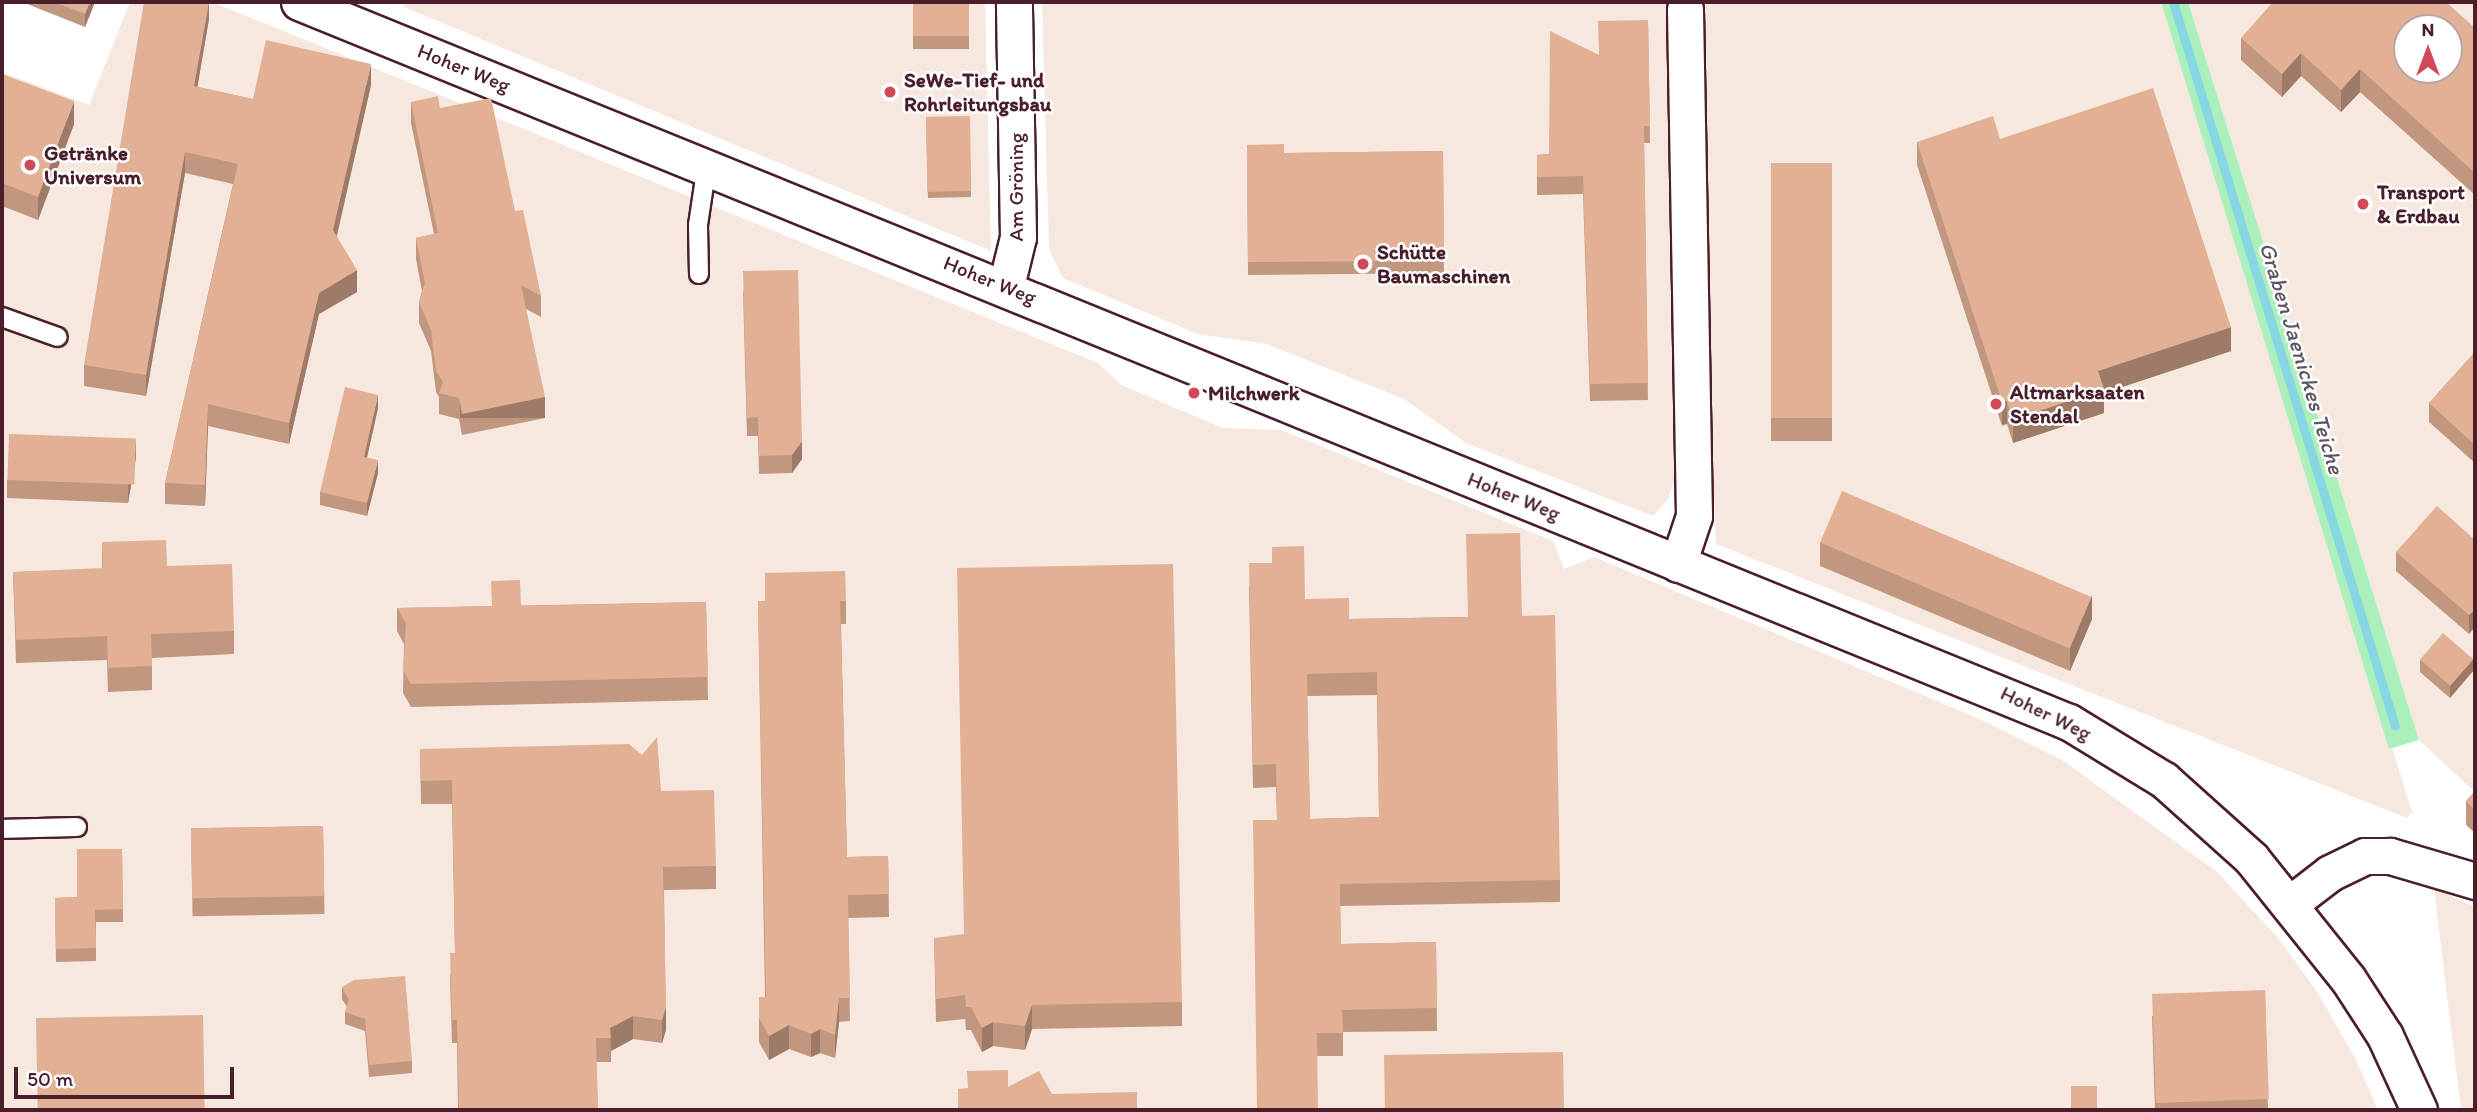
<!DOCTYPE html>
<meta charset="utf-8">
<style>
body{margin:0}
#map{position:relative;width:2477px;height:1112px;overflow:hidden;background:#fff;font-family:Itim,sans-serif}
div>[style]{position:absolute}
[style*='--x']{left:calc(var(--x)*1px);top:calc(var(--y)*1px);width:calc(var(--w)*1px);rotate:calc(var(--a)*1deg)}
.built>*{inset:0;background:#f6e7df}
.green>*{inset:0;background:#abf0bb}
.stream>*{height:9px;margin:-4.5px;padding:0 4.5px;transform-origin:4.5px;border-radius:4.5px;background:#87d6e4}
.roads{filter:drop-shadow(2px 0 #4a1f2b) drop-shadow(-2px 0 #4a1f2b) drop-shadow(0 2px #4a1f2b) drop-shadow(0 -2px #4a1f2b)}
.lane>*{height:18px;margin:-9px;padding:0 9px;transform-origin:9px;border-radius:9px;background:#fff}
.street>*{height:35px;margin:-17.5px;padding:0 17.5px;transform-origin:17.5px;border-radius:17.5px;background:#fff}
.wall>*{inset:0;background:#c2977f;transform-origin:0 0}
.shaded-wall>*{inset:0;background:#9e7b68;transform-origin:0 0}
.building>*{inset:0;background:#e2b094;transform-origin:0 0}
.dots>*{width:19px;height:19px;translate:-50% -50%;box-sizing:border-box;border:4px solid #fff;border-radius:50%}
span{translate:-50% -50%;white-space:nowrap;text-align:center;line-height:1.15;-webkit-text-stroke:5px #fff;paint-order:stroke}
.street-label{font-size:21px;color:#4a1f2b}
.poi-label{font-size:21px;color:#4a1f2b;font-weight:700}
.left{translate:0 -50%;text-align:left}
.water-label{font-size:23px;color:#5c5662;font-style:italic}
.frame{position:absolute;inset:0;border:4px solid #4a1f2b;pointer-events:none}
.north{position:absolute;left:2393px;top:14px;width:70px;height:70px;box-sizing:border-box;background:#fff;border:2px solid #b7a5aa;border-radius:50%;rotate:0deg;font-size:19px;font-weight:700;line-height:28px;text-align:center;color:#4a1f2b}
.north::after{content:'';display:block;margin:auto;width:24px;height:32px;background:#d1495b;clip-path:polygon(50% 0,100% 100%,50% 72%,0 100%)}
.scale{position:absolute;left:14px;top:1067px;width:220px;height:32px;box-sizing:border-box;border:4px solid #4a1f2b;border-top:0;padding-left:9px;font-size:21px;line-height:24px;white-space:nowrap;color:#4a1f2b;-webkit-text-stroke:5px #fff;paint-order:stroke}
</style>
<div id="map">
<div class="built">
<div style="clip-path:polygon(130px 2px,212px 2px,1098px 363px,1121px 385px,1223px 428px,1281px 430px,1553px 541px,1564px 569px,1594px 557px,1982px 720px,2062px 760px,2217px 872px,2278px 938px,2316px 990px,2356px 1060px,2378px 1110px,2px 1110px,2px 72px,89px 105px)"></div>
<div style="clip-path:polygon(405px 2px,985px 2px,991px 251px,404px 7px)"></div>
<div style="clip-path:polygon(1042px 2px,2161px 2px,2412px 812px,2407px 818px,1716px 544px,1705px 315px,1673px 316px,1677px 473px,1668px 499px,1653px 516px,1466px 443px,1404px 399px,1267px 344px,1198px 334px,1063px 278px,1049px 249px)"></div>
<div style="clip-path:polygon(evenodd,2188px 2px,2475px 2px,2475px 792px,2419px 740px,2188px 2px,2407px 28px,2449px 28px,2449px 70px,2407px 70px,2407px 28px)"></div>
<div style="clip-path:polygon(2434px 888px,2475px 907px,2475px 1110px,2461px 1110px)"></div>
</div>
<div class="green">
<div style="clip-path:polygon(2161px 2px,2188px 2px,2419px 740px,2389px 749px)"></div>
</div>
<div class="stream">
<div style="--x:2173;--y:2;--w:757;--a:72.95"></div>
</div>
<div class="roads">
<div class="lane">
<div style="--x:699;--y:274;--w:49;--a:-91.2"></div>
<div style="--x:698;--y:225;--w:61;--a:-81.5"></div>
<div style="--x:2;--y:317;--w:59;--a:19.7"></div>
<div style="--x:2;--y:829;--w:75;--a:-1.5"></div>
</div>
<div class="street">
<div style="--x:299;--y:2;--w:1911;--a:22.14"></div>
<div style="--x:2069;--y:722;--w:111;--a:31.4"></div>
<div style="--x:2164;--y:780;--w:117;--a:41.9"></div>
<div style="--x:2251;--y:858;--w:155;--a:51.3"></div>
<div style="--x:2348;--y:979;--w:68;--a:57"></div>
<div style="--x:2385;--y:1036;--w:81;--a:65.3"></div>
<div style="--x:1006;--y:286;--w:50;--a:-76.2"></div>
<div style="--x:1018;--y:237;--w:235;--a:-91"></div>
<div style="--x:1678;--y:564;--w:51;--a:-71.6"></div>
<div style="--x:1694;--y:516;--w:507;--a:-91.02"></div>
<div style="--x:2291;--y:903;--w:49;--a:-37.6"></div>
<div style="--x:2330;--y:873;--w:39;--a:-26"></div>
<div style="--x:2365;--y:856;--w:25;--a:0"></div>
<div style="--x:2390;--y:856;--w:89;--a:16.4"></div>
</div>
</div>
<div class="wall">
<div style="clip-path:polygon(22px 2px,95px 2px,85px 27px)"></div>
<div style="clip-path:polygon(209px 2px,209px 19px,197px 87px,253px 99px,371px 85px,337px 236px,357px 292px,319px 314px,289px 444px,208px 426px,205px 506px,165px 504px,165px 483px,233px 184px,185px 173px,146px 396px,84px 386px,84px 365px)"></div>
<div style="left:913px;top:2px;width:56px;height:47px"></div>
<div style="clip-path:polygon(1648px 20px,1650px 143px,1644px 143px,1648px 400px,1590px 401px,1583px 194px,1537px 195px,1537px 155px,1549px 154px)"></div>
<div style="clip-path:polygon(2475px 28px,2475px 195px,2360px 92px,2341px 112px,2301px 76px,2282px 97px,2241px 60px,2241px 38px)"></div>
<div style="clip-path:polygon(2px 74px,74px 124px,38px 220px,2px 206px)"></div>
<div style="clip-path:polygon(411px 102px,440px 108px,515px 211px,541px 296px,541px 317px,526px 309px,545px 418px,462px 435px,459px 419px,439px 414px,439px 397px,436px 392px,431px 351px,419px 323px,419px 302px,422px 291px,416px 259px,416px 238px,434px 234px,411px 123px)"></div>
<div style="clip-path:polygon(926px 117px,971px 191px,971px 197px,928px 198px)"></div>
<div style="clip-path:polygon(2000px 139px,2231px 351px,2104px 393px,2104px 413px,2013px 443px,2007px 424px,2002px 426px,1917px 165px,1917px 142px)"></div>
<div style="clip-path:polygon(1247px 145px,1284px 153px,1443px 151px,1444px 273px,1248px 275px)"></div>
<div style="left:1771px;top:163px;width:61px;height:278px"></div>
<div style="clip-path:polygon(743px 290px,802px 459px,792px 473px,759px 474px,758px 436px,747px 436px)"></div>
<div style="clip-path:polygon(2475px 352px,2475px 463px,2429px 422px,2429px 403px)"></div>
<div style="clip-path:polygon(378px 408px,367px 458px,378px 473px,367px 516px,320px 505px,320px 492px)"></div>
<div style="clip-path:polygon(136px 457px,128px 503px,7px 498px,7px 480px)"></div>
<div style="clip-path:polygon(2475px 540px,2469px 634px,2396px 571px,2396px 552px)"></div>
<div style="clip-path:polygon(102px 542px,167px 566px,234px 631px,234px 654px,152px 658px,152px 690px,108px 692px,107px 660px,16px 663px,13px 572px,102px 569px)"></div>
<div style="clip-path:polygon(1820px 542px,2092px 619px,2070px 671px,1820px 566px)"></div>
<div style="clip-path:polygon(evenodd,1249px 586px,1305px 599px,1349px 619px,1522px 616px,1560px 880px,1560px 902px,1340px 906px,1341px 944px,1436px 942px,1437px 1031px,1343px 1032px,1343px 1056px,1317px 1056px,1277px 820px,1276px 787px,1253px 788px,1249px 586px,1377px 695px,1379px 817px,1310px 819px,1307px 696px,1377px 695px)"></div>
<div style="clip-path:polygon(758px 601px,846px 601px,846px 624px,841px 624px,847px 857px,888px 856px,889px 917px,848px 918px,850px 1021px,839px 1022px,835px 1058px,820px 1053px,811px 1057px,789px 1049px,769px 1060px,759px 1042px,759px 997px,765px 997px)"></div>
<div style="clip-path:polygon(706px 602px,708px 700px,411px 707px,403px 693px,404px 644px,397px 631px,397px 608px)"></div>
<div style="clip-path:polygon(2420px 660px,2473px 671px,2450px 698px,2420px 672px)"></div>
<div style="clip-path:polygon(420px 749px,661px 791px,716px 866px,716px 889px,664px 890px,666px 1030px,662px 1043px,633px 1039px,611px 1051px,611px 1062px,596px 1062px,598px 1110px,458px 1110px,457px 1043px,452px 1043px,450px 977px,455px 953px,452px 804px,421px 804px)"></div>
<div style="clip-path:polygon(2475px 791px,2475px 833px,2466px 825px,2466px 801px)"></div>
<div style="left:323px;top:826px;width:88px;height:132px;rotate:89deg"></div>
<div style="clip-path:polygon(122px 849px,123px 922px,96px 922px,96px 961px,56px 962px,55px 898px,77px 897px)"></div>
<div style="clip-path:polygon(934px 938px,1182px 1002px,1182px 1026px,1032px 1029px,1025px 1050px,993px 1046px,982px 1052px,971px 1030px,966px 1030px,965px 1019px,936px 1022px)"></div>
<div style="clip-path:polygon(342px 987px,412px 1061px,412px 1073px,369px 1077px,365px 1031px,345px 1024px,345px 1012px,347px 1007px,342px 999px)"></div>
<div style="clip-path:polygon(2265px 990px,2268px 1110px,2155px 1110px,2152px 1016px)"></div>
</div>
<div class="shaded-wall">
<div style="clip-path:polygon(90px 2px,95px 2px,85px 27px,85px 14px)"></div>
<div style="clip-path:polygon(209px 2px,209px 19px,194px 107px,194px 86px)"></div>
<div style="clip-path:polygon(2301px 53px,2301px 76px,2282px 97px,2282px 74px)"></div>
<div style="clip-path:polygon(371px 64px,371px 85px,333px 251px,333px 230px)"></div>
<div style="clip-path:polygon(2360px 69px,2360px 92px,2341px 112px,2341px 90px)"></div>
<div style="clip-path:polygon(74px 101px,74px 124px,38px 220px,38px 197px)"></div>
<div style="clip-path:polygon(185px 152px,185px 173px,146px 396px,146px 375px)"></div>
<div style="clip-path:polygon(357px 270px,357px 292px,319px 314px,289px 444px,289px 423px,319px 293px)"></div>
<div style="clip-path:polygon(2231px 327px,2231px 351px,2104px 393px,2104px 413px,2013px 443px,2013px 420px,2098px 371px)"></div>
<div style="clip-path:polygon(378px 395px,378px 408px,364px 470px,364px 457px)"></div>
<div style="left:545px;top:397px;width:21px;height:85px;rotate:90deg"></div>
<div style="left:2007px;top:401px;width:23px;height:5px;rotate:90deg"></div>
<div style="clip-path:polygon(208px 404px,208px 426px,205px 506px,205px 485px)"></div>
<div style="clip-path:polygon(136px 439px,136px 457px,128px 503px,128px 484px)"></div>
<div style="clip-path:polygon(802px 441px,802px 459px,792px 473px,792px 455px)"></div>
<div style="clip-path:polygon(378px 460px,378px 473px,367px 516px,367px 503px)"></div>
<div style="clip-path:polygon(2092px 595px,2092px 619px,2070px 671px,2070px 647px)"></div>
<div style="clip-path:polygon(2475px 609px,2475px 627px,2469px 634px,2469px 615px)"></div>
<div style="clip-path:polygon(2473px 659px,2473px 671px,2450px 698px,2450px 686px)"></div>
<div style="clip-path:polygon(839px 998px,839px 1022px,835px 1058px,835px 1035px)"></div>
<div style="clip-path:polygon(1032px 1005px,1032px 1029px,1025px 1050px,1025px 1026px)"></div>
<div style="clip-path:polygon(666px 1007px,666px 1030px,662px 1043px,662px 1020px)"></div>
<div style="clip-path:polygon(633px 1016px,633px 1039px,611px 1051px,610px 1028px)"></div>
<div style="clip-path:polygon(993px 1022px,993px 1046px,982px 1052px,982px 1028px)"></div>
<div style="clip-path:polygon(789px 1025px,789px 1049px,769px 1060px,769px 1036px)"></div>
<div style="clip-path:polygon(820px 1029px,820px 1053px,811px 1057px,811px 1034px)"></div>
</div>
<div class="building">
<div style="clip-path:polygon(54px 2px,90px 2px,85px 14px)"></div>
<div style="clip-path:polygon(144px 2px,209px 2px,194px 86px,253px 99px,266px 40px,371px 64px,333px 230px,357px 270px,319px 293px,289px 423px,208px 404px,205px 485px,165px 483px,238px 164px,185px 152px,146px 375px,84px 365px)"></div>
<div style="left:913px;top:2px;width:56px;height:34px"></div>
<div style="clip-path:polygon(evenodd,2273px 2px,2446px 2px,2475px 28px,2475px 173px,2360px 69px,2341px 90px,2301px 53px,2282px 74px,2241px 38px,2273px 2px,2407px 28px,2449px 28px,2449px 70px,2407px 70px,2407px 28px)"></div>
<div style="clip-path:polygon(1648px 20px,1650px 126px,1644px 126px,1648px 383px,1590px 384px,1583px 176px,1537px 177px,1537px 155px,1549px 154px,1550px 31px,1599px 55px,1598px 21px)"></div>
<div style="clip-path:polygon(2px 74px,74px 101px,38px 197px,2px 183px)"></div>
<div style="clip-path:polygon(2153px 88px,2231px 327px,2098px 371px,2104px 389px,2013px 420px,2007px 401px,2002px 402px,1917px 142px,1993px 116px,2000px 139px)"></div>
<div style="clip-path:polygon(438px 96px,440px 108px,491px 98px,515px 211px,523px 210px,541px 296px,521px 285px,545px 397px,462px 414px,459px 398px,439px 393px,443px 382px,436px 371px,431px 330px,419px 302px,425px 283px,416px 238px,438px 233px,411px 102px)"></div>
<div style="left:970px;top:116px;width:75px;height:44px;rotate:89deg"></div>
<div style="clip-path:polygon(1284px 144px,1284px 153px,1443px 151px,1444px 261px,1248px 262px,1247px 145px)"></div>
<div style="left:1771px;top:163px;width:61px;height:255px"></div>
<div style="clip-path:polygon(798px 270px,802px 441px,792px 455px,759px 456px,758px 417px,747px 418px,743px 271px)"></div>
<div style="clip-path:polygon(2475px 352px,2475px 445px,2429px 403px)"></div>
<div style="clip-path:polygon(345px 387px,378px 395px,364px 457px,378px 460px,367px 503px,320px 492px)"></div>
<div style="left:9px;top:434px;width:127px;height:46px;rotate:2deg"></div>
<div style="left:1842px;top:491px;width:271px;height:56px;rotate:23deg"></div>
<div style="clip-path:polygon(2437px 506px,2475px 540px,2475px 609px,2469px 615px,2396px 552px)"></div>
<div style="clip-path:polygon(evenodd,1520px 533px,1522px 616px,1555px 615px,1560px 880px,1340px 884px,1341px 944px,1436px 942px,1437px 1008px,1342px 1010px,1343px 1033px,1317px 1033px,1318px 1110px,1257px 1110px,1253px 820px,1277px 820px,1276px 764px,1253px 765px,1249px 563px,1272px 563px,1272px 547px,1304px 546px,1305px 599px,1349px 598px,1349px 619px,1468px 617px,1466px 534px,1520px 533px,1377px 672px,1379px 817px,1310px 819px,1307px 674px,1377px 672px)"></div>
<div style="clip-path:polygon(166px 540px,167px 566px,232px 564px,234px 631px,151px 634px,152px 666px,108px 668px,107px 636px,16px 640px,13px 572px,103px 568px,102px 542px)"></div>
<div style="clip-path:polygon(1173px 564px,1182px 1002px,1032px 1005px,1025px 1026px,993px 1022px,982px 1028px,971px 1007px,966px 1007px,965px 995px,936px 999px,934px 938px,964px 934px,957px 568px)"></div>
<div style="clip-path:polygon(845px 571px,846px 601px,840px 601px,847px 857px,888px 856px,889px 894px,848px 895px,850px 998px,839px 998px,835px 1035px,820px 1029px,811px 1034px,789px 1025px,769px 1036px,759px 1018px,759px 997px,766px 997px,758px 601px,765px 601px,765px 573px)"></div>
<div style="clip-path:polygon(520px 580px,521px 606px,706px 602px,708px 677px,411px 684px,403px 670px,406px 623px,397px 608px,492px 606px,491px 581px)"></div>
<div style="left:2443px;top:633px;width:40px;height:35px;rotate:41deg"></div>
<div style="clip-path:polygon(657px 737px,661px 791px,714px 790px,716px 866px,663px 867px,666px 1007px,662px 1020px,633px 1016px,610px 1028px,611px 1038px,596px 1038px,598px 1110px,459px 1110px,457px 1020px,452px 1020px,450px 953px,455px 953px,452px 780px,421px 781px,420px 749px,629px 744px,642px 755px)"></div>
<div style="clip-path:polygon(2475px 791px,2475px 810px,2466px 801px)"></div>
<div style="left:323px;top:826px;width:70px;height:132px;rotate:89deg"></div>
<div style="clip-path:polygon(77px 849px,122px 849px,123px 909px,95px 910px,96px 948px,56px 949px,55px 898px,77px 897px)"></div>
<div style="clip-path:polygon(405px 976px,412px 1061px,369px 1065px,365px 1019px,345px 1012px,349px 1000px,342px 987px,354px 980px)"></div>
<div style="left:2265px;top:990px;width:109px;height:113px;rotate:88deg"></div>
<div style="left:203px;top:1015px;width:95px;height:167px;rotate:89deg"></div>
<div style="left:1563px;top:1052px;width:58px;height:179px;rotate:89deg"></div>
<div style="clip-path:polygon(1008px 1070px,1008px 1087px,1039px 1071px,1052px 1094px,1137px 1092px,1137px 1110px,958px 1110px,958px 1089px,968px 1088px,967px 1071px)"></div>
<div style="left:2071px;top:1086px;width:26px;height:24px"></div>
</div>
<div class="dots">
<div style="left:890px;top:92px;background:#d1495b"></div>
<div style="left:30px;top:165px;background:#d1495b"></div>
<div style="left:2363px;top:204px;background:#d1495b"></div>
<div style="left:1363px;top:264px;background:#d1495b"></div>
<div style="left:1194px;top:393px;background:#d1495b"></div>
<div style="left:1996px;top:404px;background:#d1495b"></div>
</div>
<div class="street-label">
<span style="left:464px;top:68px;rotate:22deg">Hoher Weg</span>
<span style="left:1016px;top:187px;rotate:-90deg">Am Gröning</span>
<span style="left:990px;top:280px;rotate:22deg">Hoher Weg</span>
<span style="left:1514px;top:496px;rotate:22deg">Hoher Weg</span>
<span style="left:2046px;top:713px;rotate:26deg">Hoher Weg</span>
</div>
<div class="poi-label">
<span class="left" style="left:904px;top:92px">SeWe-Tief- und<br>Rohrleitungsbau</span>
<span class="left" style="left:44px;top:165px">Getränke<br>Universum</span>
<span class="left" style="left:2377px;top:204px">Transport<br>&amp; Erdbau</span>
<span class="left" style="left:1377px;top:264px">Schütte<br>Baumaschinen</span>
<span class="left" style="left:2010px;top:404px">Altmarksaaten<br>Stendal</span>
<span class="left" style="left:1208px;top:393px">Milchwerk</span>
</div>
<div class="water-label">
<span style="left:2302px;top:358px;rotate:73deg">Graben Jaenickes Teiche</span>
</div>
<div class="frame"></div>
<div class="north">N</div>
<div class="scale">50 m</div>
</div>
